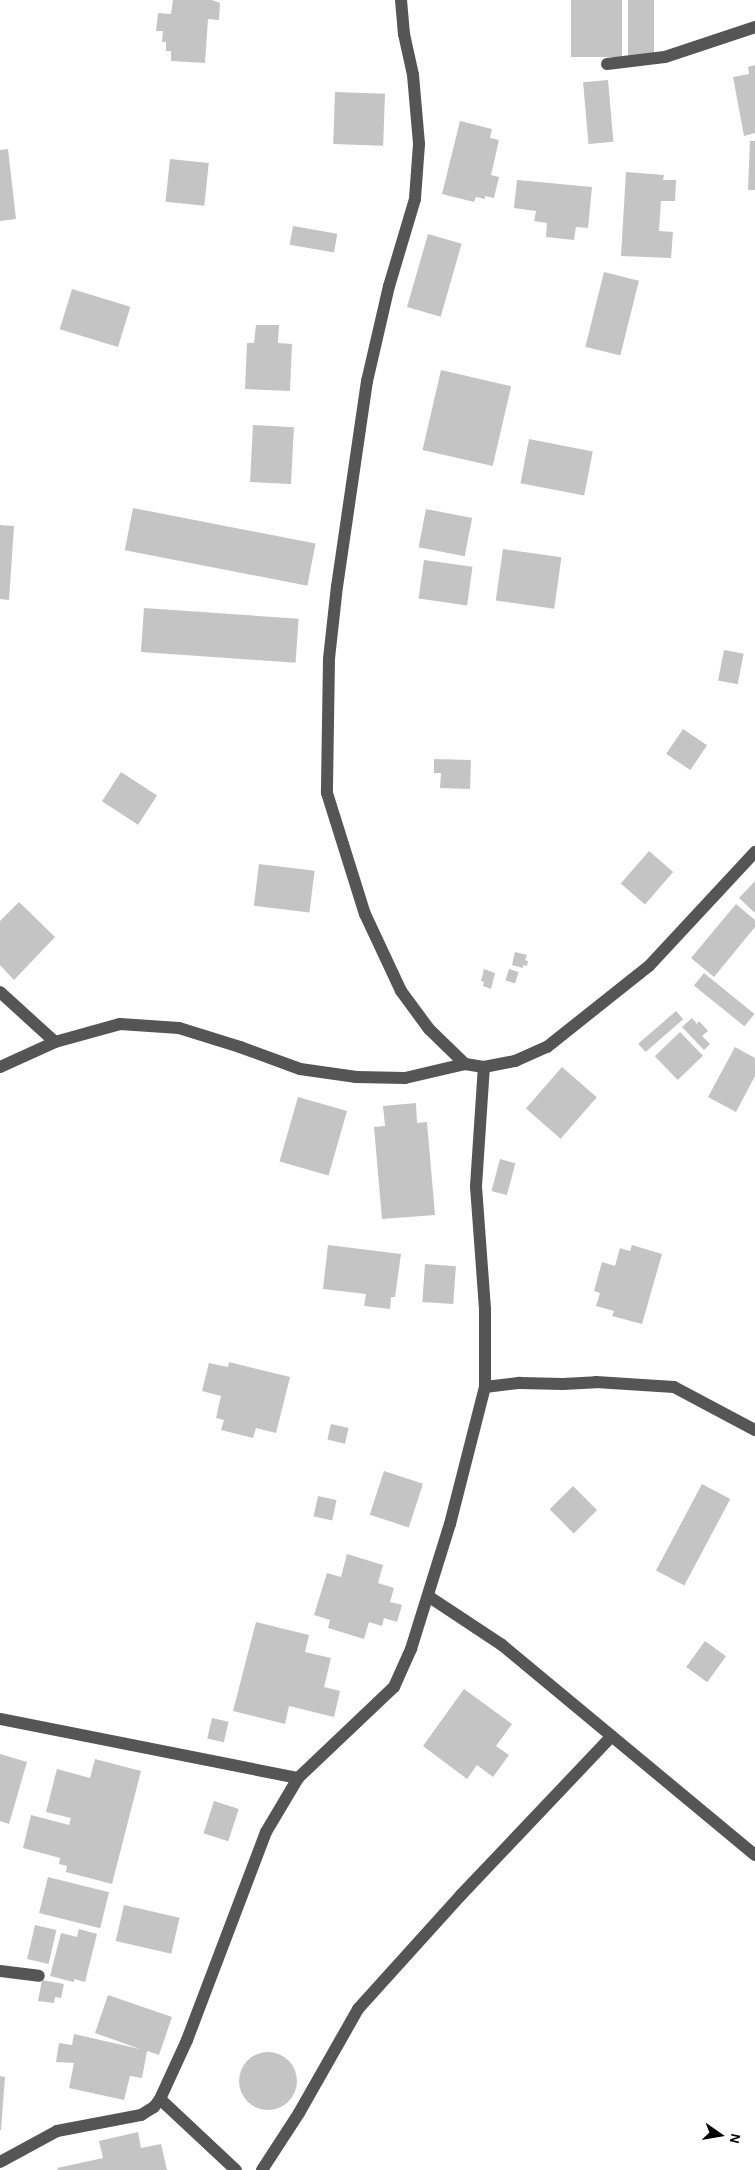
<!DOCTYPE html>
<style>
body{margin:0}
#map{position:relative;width:755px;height:2170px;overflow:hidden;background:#fff;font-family:"Alegreya Sans",sans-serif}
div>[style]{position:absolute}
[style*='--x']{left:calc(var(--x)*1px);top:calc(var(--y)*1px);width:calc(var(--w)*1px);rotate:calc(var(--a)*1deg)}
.building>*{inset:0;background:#c4c4c4;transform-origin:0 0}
.round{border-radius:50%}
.minor>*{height:12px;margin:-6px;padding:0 6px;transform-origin:6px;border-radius:6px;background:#555}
span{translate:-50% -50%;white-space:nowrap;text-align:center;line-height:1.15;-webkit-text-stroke:5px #fff;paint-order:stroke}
.north{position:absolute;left:695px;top:2110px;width:50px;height:50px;-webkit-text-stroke:4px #fff;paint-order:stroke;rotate:103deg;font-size:14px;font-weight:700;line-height:20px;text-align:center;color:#000}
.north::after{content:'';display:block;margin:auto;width:18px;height:22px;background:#000;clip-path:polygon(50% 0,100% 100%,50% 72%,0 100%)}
</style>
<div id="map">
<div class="building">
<div style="clip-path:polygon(173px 0,212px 0,220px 3px,219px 20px,208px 19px,205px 63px,171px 61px,171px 51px,166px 51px,166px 42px,162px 42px,163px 31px,156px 31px,158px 13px,171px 14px)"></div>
<div style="left:571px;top:0;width:51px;height:57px"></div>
<div style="left:628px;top:0;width:26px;height:57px"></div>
<div style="clip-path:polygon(755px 65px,755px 133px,744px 136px,733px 77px,749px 74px,748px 67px)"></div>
<div style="left:608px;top:80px;width:62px;height:25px;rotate:85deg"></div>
<div style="left:335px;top:92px;width:50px;height:52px;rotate:2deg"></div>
<div style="clip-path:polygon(460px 121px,492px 129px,490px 138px,499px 140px,491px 175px,499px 177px,494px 198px,485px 196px,485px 199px,476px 197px,474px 202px,442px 194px)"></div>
<div style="clip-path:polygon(750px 141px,755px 141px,755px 190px,748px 190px)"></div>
<div style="clip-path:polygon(8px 149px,16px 219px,0 221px,0 150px)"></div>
<div style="left:170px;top:159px;width:39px;height:43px;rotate:6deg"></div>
<div style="clip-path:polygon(626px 172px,664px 175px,663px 180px,676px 180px,675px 201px,661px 201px,659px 231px,673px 232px,671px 258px,621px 256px)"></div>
<div style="clip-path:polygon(517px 180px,592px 187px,588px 228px,576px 227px,574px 240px,546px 237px,547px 223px,534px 221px,536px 211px,514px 208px)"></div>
<div style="left:293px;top:226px;width:45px;height:19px;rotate:10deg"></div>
<div style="left:428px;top:234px;width:35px;height:76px;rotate:16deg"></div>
<div style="left:604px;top:272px;width:36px;height:77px;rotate:14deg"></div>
<div style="left:72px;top:289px;width:61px;height:42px;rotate:17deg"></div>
<div style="clip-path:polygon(256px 325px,279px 325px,278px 343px,292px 344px,290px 391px,245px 389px,247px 343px,254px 343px)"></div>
<div style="left:441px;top:370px;width:72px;height:82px;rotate:13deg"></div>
<div style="left:253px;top:425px;width:41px;height:57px;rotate:3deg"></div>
<div style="left:529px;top:439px;width:65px;height:45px;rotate:11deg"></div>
<div style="left:133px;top:508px;width:186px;height:43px;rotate:11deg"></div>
<div style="left:426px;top:509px;width:47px;height:39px;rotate:11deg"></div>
<div style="clip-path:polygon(0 525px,14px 526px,9px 600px,0 599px)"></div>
<div style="left:503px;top:549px;width:59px;height:52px;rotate:8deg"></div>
<div style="left:424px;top:560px;width:49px;height:39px;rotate:8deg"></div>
<div style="left:144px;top:608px;width:155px;height:44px;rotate:4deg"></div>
<div style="left:724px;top:650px;width:20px;height:31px;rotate:11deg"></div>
<div style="left:683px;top:729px;width:29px;height:30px;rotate:34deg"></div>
<div style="clip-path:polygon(434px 759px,471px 760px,470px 789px,440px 788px,441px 773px,434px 773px)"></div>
<div style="left:121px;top:772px;width:43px;height:35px;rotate:33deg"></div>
<div style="left:649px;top:851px;width:32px;height:43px;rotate:41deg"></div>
<div style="left:259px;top:864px;width:56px;height:42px;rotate:7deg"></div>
<div style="clip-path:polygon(755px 881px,755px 913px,739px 898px)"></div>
<div style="clip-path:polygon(19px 902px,55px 937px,14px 980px,0 965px,0 921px)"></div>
<div style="clip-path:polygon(736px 904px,755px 920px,755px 927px,714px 977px,691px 958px)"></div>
<div style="clip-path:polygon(515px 952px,527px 955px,525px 960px,528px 961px,527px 966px,523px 965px,523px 968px,512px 965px)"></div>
<div style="clip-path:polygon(484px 969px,495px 973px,491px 989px,483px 986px,484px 982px,481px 981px)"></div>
<div style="left:509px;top:969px;width:10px;height:12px;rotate:17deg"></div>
<div style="left:704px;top:973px;width:65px;height:16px;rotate:39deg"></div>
<div style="left:676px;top:1011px;width:11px;height:50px;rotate:49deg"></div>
<div style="clip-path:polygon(692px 1018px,697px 1024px,699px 1021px,708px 1031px,702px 1036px,710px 1044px,704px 1050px,682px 1027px)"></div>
<div style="left:680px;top:1032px;width:33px;height:35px;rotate:46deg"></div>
<div style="clip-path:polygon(735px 1047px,755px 1058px,755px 1076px,736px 1112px,708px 1097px)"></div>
<div style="left:562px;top:1067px;width:46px;height:55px;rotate:41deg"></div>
<div style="left:298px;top:1097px;width:51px;height:67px;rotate:16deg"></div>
<div style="clip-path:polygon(416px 1103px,417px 1123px,427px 1122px,435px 1215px,382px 1219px,374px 1127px,385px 1126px,383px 1106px)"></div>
<div style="left:500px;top:1159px;width:16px;height:33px;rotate:15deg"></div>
<div style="clip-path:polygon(328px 1245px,401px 1254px,395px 1297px,391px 1297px,390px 1309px,364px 1306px,366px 1294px,323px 1289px)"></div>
<div style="clip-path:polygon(632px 1245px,662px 1254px,642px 1324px,612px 1316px,614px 1311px,596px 1306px,600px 1293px,594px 1291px,602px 1262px,615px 1266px,620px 1248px,630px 1251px)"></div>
<div style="left:425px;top:1264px;width:31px;height:38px;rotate:4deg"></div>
<div style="clip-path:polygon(229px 1362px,290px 1377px,276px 1433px,256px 1428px,253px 1438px,221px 1430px,224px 1420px,216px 1418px,221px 1396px,202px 1391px,209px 1363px,228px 1367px)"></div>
<div style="left:331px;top:1424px;width:18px;height:16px;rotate:13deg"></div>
<div style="left:384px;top:1471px;width:41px;height:46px;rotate:18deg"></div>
<div style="left:702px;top:1484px;width:32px;height:98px;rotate:28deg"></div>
<div style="left:573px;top:1486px;width:34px;height:33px;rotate:45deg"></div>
<div style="left:318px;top:1496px;width:19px;height:21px;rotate:12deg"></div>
<div style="clip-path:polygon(347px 1554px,383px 1565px,378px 1583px,394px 1588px,390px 1602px,402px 1605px,397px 1622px,384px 1618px,382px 1626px,369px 1622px,364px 1639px,328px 1628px,330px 1620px,314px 1615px,327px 1573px,341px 1577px)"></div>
<div style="clip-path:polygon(256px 1622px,309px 1635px,305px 1652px,331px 1658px,324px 1687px,340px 1691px,334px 1717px,289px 1706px,285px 1724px,233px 1711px)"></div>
<div style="left:705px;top:1641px;width:26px;height:32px;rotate:36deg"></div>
<div style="clip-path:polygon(464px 1689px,512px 1724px,496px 1746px,509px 1755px,493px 1777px,477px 1765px,467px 1779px,423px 1746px)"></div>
<div style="left:212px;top:1718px;width:17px;height:21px;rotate:13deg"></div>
<div style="clip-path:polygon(0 1754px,27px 1762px,9px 1824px,0 1821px)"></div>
<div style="clip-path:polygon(95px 1759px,141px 1771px,112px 1884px,66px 1872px,67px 1866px,59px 1864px,60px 1858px,23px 1848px,31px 1815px,69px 1825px,71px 1818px,46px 1812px,57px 1769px,90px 1778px)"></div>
<div style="left:214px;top:1801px;width:26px;height:34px;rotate:18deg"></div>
<div style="left:48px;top:1877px;width:63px;height:37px;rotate:14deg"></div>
<div style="left:124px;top:1905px;width:57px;height:37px;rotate:13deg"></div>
<div style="left:35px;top:1925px;width:22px;height:35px;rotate:13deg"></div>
<div style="clip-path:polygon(79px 1929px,97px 1934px,85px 1982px,74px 1979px,74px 1982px,50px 1976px,61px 1933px,77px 1937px)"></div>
<div style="clip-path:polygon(42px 1980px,64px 1984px,61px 1998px,55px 1997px,54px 2003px,38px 2001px)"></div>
<div style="clip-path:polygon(108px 1995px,172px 2017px,159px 2055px,147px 2051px,142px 2078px,130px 2076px,124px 2100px,69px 2088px,74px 2063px,56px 2062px,59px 2043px,72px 2045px,74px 2034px,140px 2049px,95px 2033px)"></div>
<div class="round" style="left:239px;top:2052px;width:58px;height:58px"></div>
<div style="clip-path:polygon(0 2076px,5px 2077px,1px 2130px,0 2130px)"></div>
<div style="clip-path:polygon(138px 2132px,141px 2148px,161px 2144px,167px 2170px,58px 2170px,57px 2168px,103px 2158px,99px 2141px)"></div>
</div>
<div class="minor">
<div style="--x:401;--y:0;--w:34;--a:85"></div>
<div style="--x:404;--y:34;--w:42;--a:77.6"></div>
<div style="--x:413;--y:75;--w:69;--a:85"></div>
<div style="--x:419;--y:144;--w:55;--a:94.2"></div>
<div style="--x:415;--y:199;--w:91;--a:106.6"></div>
<div style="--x:389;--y:286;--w:98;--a:103"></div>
<div style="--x:367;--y:381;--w:207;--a:98.3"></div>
<div style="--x:337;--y:586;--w:73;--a:96.3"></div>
<div style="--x:329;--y:659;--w:134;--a:90.9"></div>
<div style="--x:327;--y:793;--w:127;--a:72.6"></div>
<div style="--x:365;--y:914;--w:85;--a:64.9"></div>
<div style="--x:401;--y:991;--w:47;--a:53.6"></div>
<div style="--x:429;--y:1029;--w:50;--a:44.2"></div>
<div style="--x:465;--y:1064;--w:19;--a:9"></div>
<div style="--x:484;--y:1067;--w:32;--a:-11"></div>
<div style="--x:515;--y:1061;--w:35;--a:-24"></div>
<div style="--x:547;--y:1047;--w:130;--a:-38.5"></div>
<div style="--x:649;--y:966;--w:156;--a:-47.1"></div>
<div style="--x:607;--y:64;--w:58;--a:-6.9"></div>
<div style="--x:665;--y:57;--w:95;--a:-18.4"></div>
<div style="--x:0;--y:992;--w:74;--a:42.3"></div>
<div style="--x:0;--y:1067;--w:60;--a:-24.4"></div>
<div style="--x:55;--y:1042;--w:67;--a:-15.5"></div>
<div style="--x:120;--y:1024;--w:59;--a:3.9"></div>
<div style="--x:179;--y:1028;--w:64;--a:17.3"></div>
<div style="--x:240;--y:1047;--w:64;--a:20.1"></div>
<div style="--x:300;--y:1069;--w:57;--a:8.1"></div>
<div style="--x:356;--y:1077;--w:49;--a:1.2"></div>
<div style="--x:405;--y:1078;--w:62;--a:-13.1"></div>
<div style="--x:485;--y:1387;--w:35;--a:-7"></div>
<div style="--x:520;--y:1383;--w:43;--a:1.3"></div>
<div style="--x:563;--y:1384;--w:33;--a:-3"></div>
<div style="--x:596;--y:1382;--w:78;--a:3.7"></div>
<div style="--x:674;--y:1387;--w:92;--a:28"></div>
<div style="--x:428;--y:1596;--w:89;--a:33.5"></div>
<div style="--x:502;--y:1645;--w:329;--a:39.7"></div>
<div style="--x:0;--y:1719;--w:304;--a:11.2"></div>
<div style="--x:0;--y:1971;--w:39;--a:7"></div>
<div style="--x:160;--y:2099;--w:104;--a:43.1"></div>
<div style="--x:0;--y:2162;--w:65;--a:-28.5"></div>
<div style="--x:57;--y:2131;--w:86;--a:-10.8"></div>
<div style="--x:141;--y:2115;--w:15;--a:-32"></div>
<div style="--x:154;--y:2107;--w:10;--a:-53"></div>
<div style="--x:160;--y:2099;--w:65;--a:-65.4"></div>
<div style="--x:187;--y:2040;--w:222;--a:-69.2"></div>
<div style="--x:266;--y:1832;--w:63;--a:-59.3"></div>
<div style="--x:298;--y:1778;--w:132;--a:-43.5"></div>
<div style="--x:394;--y:1687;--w:42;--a:-65.9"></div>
<div style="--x:411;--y:1649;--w:131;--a:-72.7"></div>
<div style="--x:450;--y:1524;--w:141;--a:-75.7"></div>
<div style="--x:485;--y:1387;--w:78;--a:-90"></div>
<div style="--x:485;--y:1309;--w:123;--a:-94.2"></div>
<div style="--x:476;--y:1186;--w:119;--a:-86.2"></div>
<div style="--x:262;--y:2170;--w:68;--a:-57"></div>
<div style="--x:299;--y:2113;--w:120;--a:-60.4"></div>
<div style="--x:358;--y:2009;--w:154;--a:-47.9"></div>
<div style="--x:461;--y:1895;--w:219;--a:-46.5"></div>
</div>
<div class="north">N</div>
</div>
